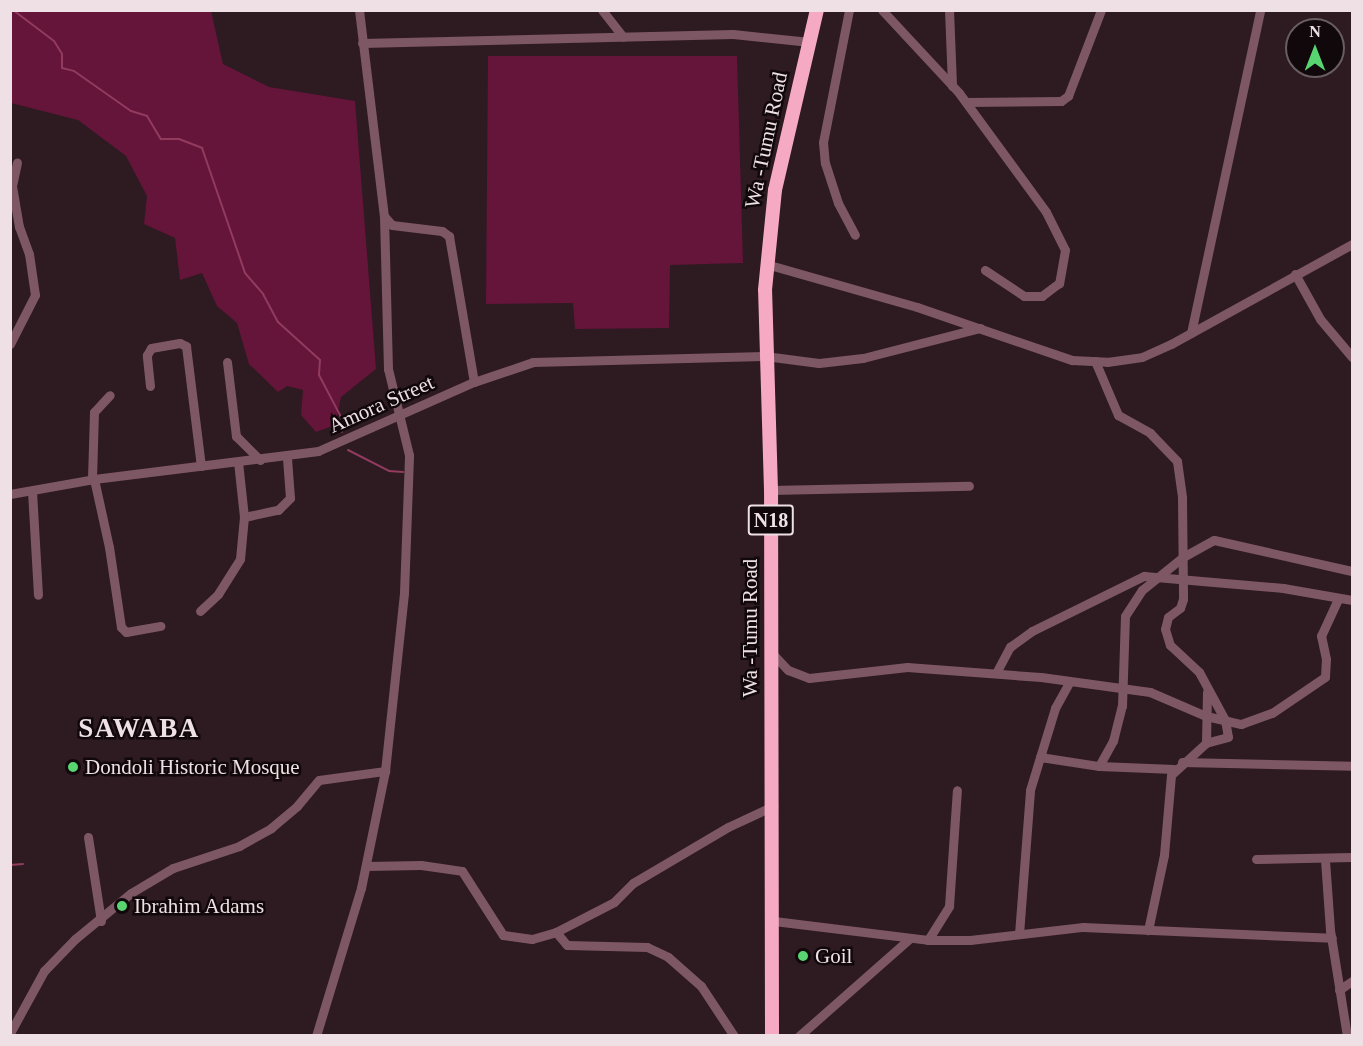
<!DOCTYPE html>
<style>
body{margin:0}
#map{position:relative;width:1363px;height:1046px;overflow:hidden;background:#2e1a21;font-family:Georgia,serif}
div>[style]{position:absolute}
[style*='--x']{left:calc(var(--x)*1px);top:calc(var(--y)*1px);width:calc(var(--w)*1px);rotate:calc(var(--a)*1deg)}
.green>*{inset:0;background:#65143a}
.stream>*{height:2px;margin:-1px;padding:0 1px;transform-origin:1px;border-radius:1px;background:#913c5e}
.minor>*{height:9px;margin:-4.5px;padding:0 4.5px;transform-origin:4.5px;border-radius:4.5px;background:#7e5764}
.highway>*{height:14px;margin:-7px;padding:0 7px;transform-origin:7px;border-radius:7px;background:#f6a9c3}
.dots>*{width:16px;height:16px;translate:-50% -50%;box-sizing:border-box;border:3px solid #10080a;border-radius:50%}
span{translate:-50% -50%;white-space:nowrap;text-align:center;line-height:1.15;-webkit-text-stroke:5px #10080a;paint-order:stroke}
.shield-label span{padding:2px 4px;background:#10080a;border:2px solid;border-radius:4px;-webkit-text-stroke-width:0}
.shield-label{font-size:20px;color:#eee0e4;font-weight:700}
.street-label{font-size:21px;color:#eee0e4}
.poi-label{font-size:21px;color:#eee0e4}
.left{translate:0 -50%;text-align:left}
.district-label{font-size:27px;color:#eee0e4;font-weight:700;letter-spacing:1.5px}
.frame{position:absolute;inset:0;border:12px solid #eee0e4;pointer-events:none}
.north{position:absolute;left:1285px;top:18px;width:60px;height:60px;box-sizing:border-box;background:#10080a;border:2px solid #695e61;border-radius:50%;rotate:0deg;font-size:16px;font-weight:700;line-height:24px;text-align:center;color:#eee0e4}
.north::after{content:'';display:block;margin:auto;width:21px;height:27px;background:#58d570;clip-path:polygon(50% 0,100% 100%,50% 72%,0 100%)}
</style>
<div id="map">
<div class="green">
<div style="clip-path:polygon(11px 10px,211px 11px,223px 64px,269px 87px,355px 101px,376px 369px,341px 397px,335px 425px,316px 432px,301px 415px,303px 390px,287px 386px,278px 392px,249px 364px,237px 323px,217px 306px,202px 273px,180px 280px,175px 238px,144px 224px,147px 196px,126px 156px,78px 120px,11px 103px)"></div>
<div style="clip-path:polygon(488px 56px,737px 56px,743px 263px,670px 265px,669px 328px,575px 329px,573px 303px,486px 304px)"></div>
</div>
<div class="stream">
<div style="--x:13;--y:10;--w:51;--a:37.1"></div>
<div style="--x:54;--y:41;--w:15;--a:58"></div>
<div style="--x:62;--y:54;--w:14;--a:90"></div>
<div style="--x:62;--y:68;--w:12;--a:14"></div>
<div style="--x:74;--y:71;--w:70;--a:35.1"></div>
<div style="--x:131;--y:111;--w:17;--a:17"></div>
<div style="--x:147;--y:116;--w:27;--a:59"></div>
<div style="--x:161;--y:139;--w:18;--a:0"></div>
<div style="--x:179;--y:139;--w:25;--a:21"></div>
<div style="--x:202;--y:148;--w:132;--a:71"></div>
<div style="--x:245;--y:273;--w:28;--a:49"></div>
<div style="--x:263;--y:294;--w:32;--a:62"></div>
<div style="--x:278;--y:322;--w:57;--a:42.1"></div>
<div style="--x:320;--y:360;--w:15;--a:94"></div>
<div style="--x:319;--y:375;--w:45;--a:62.3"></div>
<div style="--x:340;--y:415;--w:17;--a:83"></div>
<div style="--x:348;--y:450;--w:46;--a:27.1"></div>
<div style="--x:389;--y:471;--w:14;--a:4"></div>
<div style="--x:10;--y:865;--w:13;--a:-4"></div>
</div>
<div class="minor">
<div style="--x:359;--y:10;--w:208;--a:83.1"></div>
<div style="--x:384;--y:216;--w:12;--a:48"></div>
<div style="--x:392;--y:225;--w:50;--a:6.8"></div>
<div style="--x:442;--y:231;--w:9;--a:36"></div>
<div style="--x:449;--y:236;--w:148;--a:80.3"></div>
<div style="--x:602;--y:10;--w:34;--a:52"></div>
<div style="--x:849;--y:10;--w:135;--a:101.1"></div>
<div style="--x:823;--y:142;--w:21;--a:85"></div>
<div style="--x:825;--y:163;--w:42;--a:72"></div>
<div style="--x:838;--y:203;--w:36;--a:62"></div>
<div style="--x:882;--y:10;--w:113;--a:47.1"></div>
<div style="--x:959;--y:93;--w:147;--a:53.8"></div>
<div style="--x:1046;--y:212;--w:42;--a:63.4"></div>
<div style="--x:1065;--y:250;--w:34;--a:100"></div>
<div style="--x:1059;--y:283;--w:21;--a:143"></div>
<div style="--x:1042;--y:296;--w:18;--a:180"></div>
<div style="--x:1024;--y:296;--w:47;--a:-146.3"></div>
<div style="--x:949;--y:10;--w:76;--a:87.7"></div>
<div style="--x:362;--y:43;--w:371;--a:-1.4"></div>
<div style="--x:733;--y:34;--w:77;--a:5.9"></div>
<div style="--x:966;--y:102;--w:95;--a:-0.6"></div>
<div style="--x:1061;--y:101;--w:9;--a:-36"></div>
<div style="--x:1068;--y:96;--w:92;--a:-69"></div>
<div style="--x:766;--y:264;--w:157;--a:15.9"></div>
<div style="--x:917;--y:307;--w:164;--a:18.9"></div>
<div style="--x:1072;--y:360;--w:35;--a:3"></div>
<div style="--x:1107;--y:362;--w:35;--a:-8"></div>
<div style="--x:1142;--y:357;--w:32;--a:-24"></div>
<div style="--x:1171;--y:344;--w:207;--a:-28.9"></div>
<div style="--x:1295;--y:274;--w:51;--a:60.9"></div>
<div style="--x:1320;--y:319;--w:50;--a:49.9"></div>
<div style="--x:1191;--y:333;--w:330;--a:-77.9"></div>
<div style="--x:10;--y:344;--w:55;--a:-63"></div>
<div style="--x:35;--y:295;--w:41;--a:-98.3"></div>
<div style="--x:29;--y:254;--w:29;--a:-110"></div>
<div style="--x:19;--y:227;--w:42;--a:-99.7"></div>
<div style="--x:12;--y:186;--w:24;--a:-78"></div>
<div style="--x:1095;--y:361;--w:59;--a:66.9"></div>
<div style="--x:1118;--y:415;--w:37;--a:29"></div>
<div style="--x:1150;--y:433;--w:39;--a:46"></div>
<div style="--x:1177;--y:461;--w:37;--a:82"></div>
<div style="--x:1182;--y:498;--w:101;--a:89.4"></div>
<div style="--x:1183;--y:599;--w:9;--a:108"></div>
<div style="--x:1180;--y:608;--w:15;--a:143"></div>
<div style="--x:1168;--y:617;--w:12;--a:104"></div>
<div style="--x:1165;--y:629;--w:17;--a:73"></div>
<div style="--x:1170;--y:645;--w:40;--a:43"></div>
<div style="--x:1199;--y:672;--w:55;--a:61.6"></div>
<div style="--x:1225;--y:720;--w:17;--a:80"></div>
<div style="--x:1228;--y:737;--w:23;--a:165"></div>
<div style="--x:1206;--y:743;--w:47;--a:137.6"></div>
<div style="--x:1171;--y:775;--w:80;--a:95"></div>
<div style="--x:1164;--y:855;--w:77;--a:102"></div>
<div style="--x:227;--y:362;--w:75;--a:83.1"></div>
<div style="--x:236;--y:436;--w:34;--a:45"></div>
<div style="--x:150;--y:386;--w:31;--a:-96"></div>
<div style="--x:147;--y:355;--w:8;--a:-60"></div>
<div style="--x:151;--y:348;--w:29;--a:-10"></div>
<div style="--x:180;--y:343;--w:7;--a:27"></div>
<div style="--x:186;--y:346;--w:121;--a:82.9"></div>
<div style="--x:92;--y:479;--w:67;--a:-88.3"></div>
<div style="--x:94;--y:412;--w:23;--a:-47"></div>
<div style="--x:94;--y:479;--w:70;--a:77.6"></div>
<div style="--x:109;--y:547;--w:81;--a:81.5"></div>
<div style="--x:121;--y:627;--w:7;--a:45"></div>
<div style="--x:126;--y:632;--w:35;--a:-10"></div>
<div style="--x:771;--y:490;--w:198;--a:-1.2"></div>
<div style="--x:32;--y:491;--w:104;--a:86.7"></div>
<div style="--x:10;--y:494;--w:85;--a:-10.1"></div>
<div style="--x:94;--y:479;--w:226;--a:-7.1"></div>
<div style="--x:318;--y:451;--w:171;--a:-23.9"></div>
<div style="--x:474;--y:382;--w:62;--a:-18.7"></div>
<div style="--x:533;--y:362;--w:232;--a:-1.5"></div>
<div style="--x:765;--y:356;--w:54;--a:7.4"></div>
<div style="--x:819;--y:363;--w:44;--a:-6.5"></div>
<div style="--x:863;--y:358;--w:121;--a:-14.4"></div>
<div style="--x:244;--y:517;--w:35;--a:-12"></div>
<div style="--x:278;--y:510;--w:17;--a:-45"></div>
<div style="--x:290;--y:498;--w:40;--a:-94.3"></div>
<div style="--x:200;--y:611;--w:25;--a:-43"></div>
<div style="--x:218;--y:594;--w:41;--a:-57.8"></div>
<div style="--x:240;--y:559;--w:42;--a:-84.6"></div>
<div style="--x:244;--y:517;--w:55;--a:-96.2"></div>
<div style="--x:771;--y:652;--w:25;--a:47"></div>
<div style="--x:788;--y:670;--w:22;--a:21"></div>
<div style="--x:809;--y:678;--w:99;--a:-6.4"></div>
<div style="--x:907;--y:667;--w:134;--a:4.3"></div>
<div style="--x:1041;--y:677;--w:110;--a:7.8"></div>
<div style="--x:1150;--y:692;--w:61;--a:23.2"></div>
<div style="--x:1206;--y:716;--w:36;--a:13"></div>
<div style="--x:1241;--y:724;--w:33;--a:-20"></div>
<div style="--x:1272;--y:713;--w:64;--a:-34.2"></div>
<div style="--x:1325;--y:677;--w:18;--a:-87"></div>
<div style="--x:1326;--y:659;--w:24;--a:-102"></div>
<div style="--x:1321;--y:636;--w:41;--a:-65.3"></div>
<div style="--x:996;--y:673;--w:30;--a:-62"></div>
<div style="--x:1010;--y:647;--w:27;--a:-36"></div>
<div style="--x:1032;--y:631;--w:125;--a:-26.2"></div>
<div style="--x:1144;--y:576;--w:140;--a:4.9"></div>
<div style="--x:1283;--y:588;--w:70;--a:9.9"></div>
<div style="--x:1206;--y:743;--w:51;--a:-88.9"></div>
<div style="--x:1040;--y:757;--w:60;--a:8.7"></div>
<div style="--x:1099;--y:766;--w:75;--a:2.3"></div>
<div style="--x:1182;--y:762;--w:170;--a:1.3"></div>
<div style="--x:1099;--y:766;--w:29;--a:-61"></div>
<div style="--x:1113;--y:741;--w:36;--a:-76"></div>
<div style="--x:1122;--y:706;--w:90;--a:-88.1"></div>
<div style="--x:1125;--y:616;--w:31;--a:-57"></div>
<div style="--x:1142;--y:590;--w:53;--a:-38.8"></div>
<div style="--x:1183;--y:557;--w:35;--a:-29"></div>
<div style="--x:1214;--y:540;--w:141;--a:12.7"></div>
<div style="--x:88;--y:837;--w:85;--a:81.2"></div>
<div style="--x:1256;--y:859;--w:96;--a:-1.2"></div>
<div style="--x:1325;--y:860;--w:70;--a:85.9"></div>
<div style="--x:1330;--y:930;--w:107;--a:80.9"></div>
<div style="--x:366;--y:866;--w:55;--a:-1"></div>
<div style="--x:421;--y:865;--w:41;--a:8.3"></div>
<div style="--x:462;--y:871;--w:76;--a:57.4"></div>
<div style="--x:503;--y:935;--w:29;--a:8"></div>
<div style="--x:532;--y:939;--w:25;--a:-16"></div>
<div style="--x:556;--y:932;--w:65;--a:-27.3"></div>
<div style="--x:614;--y:902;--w:27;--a:-45"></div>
<div style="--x:633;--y:883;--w:110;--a:-30.5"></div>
<div style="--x:728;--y:827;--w:50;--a:-25"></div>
<div style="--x:774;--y:921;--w:155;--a:7"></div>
<div style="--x:928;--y:940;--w:42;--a:0"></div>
<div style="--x:970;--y:940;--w:114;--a:-6.6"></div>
<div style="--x:1083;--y:927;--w:249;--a:2.5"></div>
<div style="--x:556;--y:932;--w:17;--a:50"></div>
<div style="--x:567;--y:945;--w:80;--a:1.4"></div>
<div style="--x:647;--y:947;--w:23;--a:25"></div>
<div style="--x:668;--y:957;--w:44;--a:41.3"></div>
<div style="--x:701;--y:986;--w:60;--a:56.6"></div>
<div style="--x:1019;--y:934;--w:144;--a:-85.6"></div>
<div style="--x:1030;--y:790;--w:86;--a:-73"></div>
<div style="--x:1055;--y:708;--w:29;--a:-61"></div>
<div style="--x:928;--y:940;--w:40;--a:-58"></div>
<div style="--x:949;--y:906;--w:116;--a:-86.1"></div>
<div style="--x:1339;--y:990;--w:16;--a:-35"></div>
<div style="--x:10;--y:1033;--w:71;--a:-61.3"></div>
<div style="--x:44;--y:971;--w:45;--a:-45.9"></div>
<div style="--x:75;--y:939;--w:72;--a:-39.4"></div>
<div style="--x:131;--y:893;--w:49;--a:-30.8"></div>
<div style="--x:173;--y:868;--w:70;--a:-18.4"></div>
<div style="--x:239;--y:846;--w:37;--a:-29"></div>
<div style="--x:271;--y:828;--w:34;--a:-40"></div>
<div style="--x:297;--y:806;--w:34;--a:-50"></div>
<div style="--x:319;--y:780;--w:67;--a:-7.8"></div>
<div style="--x:316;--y:1036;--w:155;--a:-73.1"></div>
<div style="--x:361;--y:888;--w:119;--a:-78.4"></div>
<div style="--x:385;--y:771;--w:179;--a:-83.9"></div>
<div style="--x:404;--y:593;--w:138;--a:-87.9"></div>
<div style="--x:409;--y:455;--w:89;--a:-103.7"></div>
<div style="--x:388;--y:369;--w:153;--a:-91.5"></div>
<div style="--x:799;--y:1036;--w:148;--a:-41.4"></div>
</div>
<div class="highway">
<div style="--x:772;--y:1036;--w:546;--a:-90.1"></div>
<div style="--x:771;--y:490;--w:200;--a:-91.7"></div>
<div style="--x:765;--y:290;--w:100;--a:-84.3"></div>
<div style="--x:775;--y:190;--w:185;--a:-76.9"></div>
</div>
<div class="dots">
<div style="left:73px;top:767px;background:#58d570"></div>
<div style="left:122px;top:906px;background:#58d570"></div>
<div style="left:803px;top:956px;background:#58d570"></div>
</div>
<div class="shield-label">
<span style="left:771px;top:520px">N18</span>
</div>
<div class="street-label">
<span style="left:766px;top:140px;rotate:-78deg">Wa -Tumu Road</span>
<span style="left:381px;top:404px;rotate:-24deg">Amora Street</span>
<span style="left:750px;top:628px;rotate:-90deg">Wa -Tumu Road</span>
</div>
<div class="poi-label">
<span class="left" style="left:85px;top:767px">Dondoli Historic Mosque</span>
<span class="left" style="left:134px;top:906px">Ibrahim Adams</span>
<span class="left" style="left:815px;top:956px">Goil</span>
</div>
<div class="district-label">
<span style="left:139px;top:729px">SAWABA</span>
</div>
<div class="frame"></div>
<div class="north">N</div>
</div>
